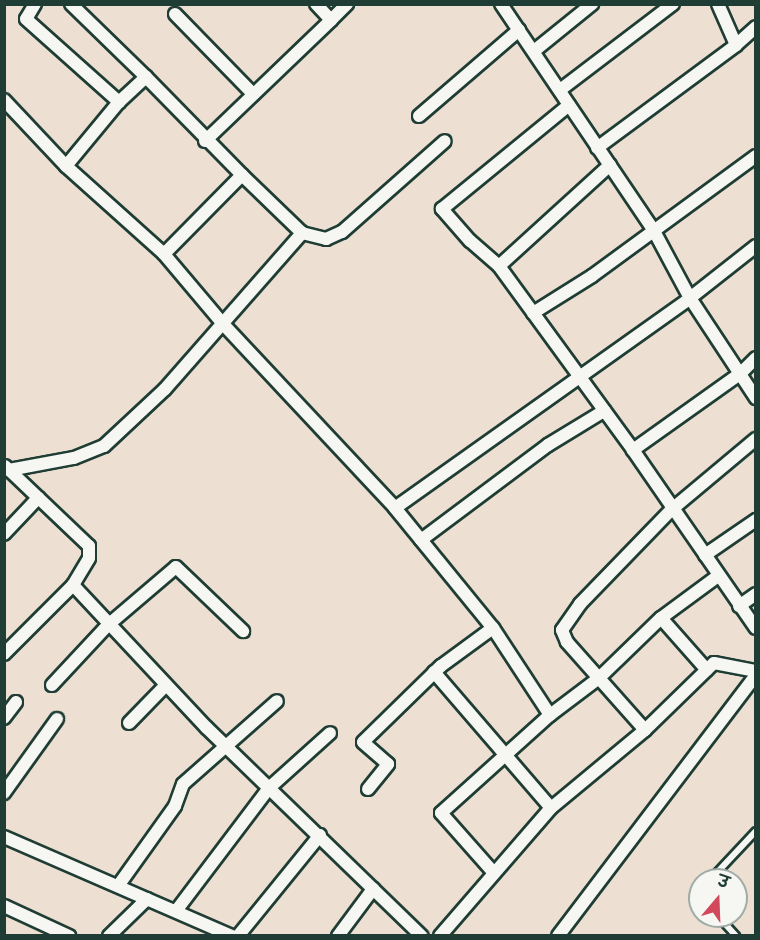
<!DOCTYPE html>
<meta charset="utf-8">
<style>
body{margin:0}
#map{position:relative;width:760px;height:940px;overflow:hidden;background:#ede0d3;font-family:"Balsamiq Sans","Playpen Sans Deva",sans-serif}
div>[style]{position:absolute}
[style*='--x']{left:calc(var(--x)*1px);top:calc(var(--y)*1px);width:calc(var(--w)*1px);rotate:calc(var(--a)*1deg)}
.roads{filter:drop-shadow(2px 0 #1f3d34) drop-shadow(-2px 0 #1f3d34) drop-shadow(0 2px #1f3d34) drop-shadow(0 -2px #1f3d34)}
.lane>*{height:6px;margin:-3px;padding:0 3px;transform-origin:3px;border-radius:3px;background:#f6f6f2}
.street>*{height:12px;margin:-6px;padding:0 6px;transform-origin:6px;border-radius:6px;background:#f6f6f2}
span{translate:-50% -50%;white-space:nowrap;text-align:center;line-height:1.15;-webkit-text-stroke:6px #f6f6f2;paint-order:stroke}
.frame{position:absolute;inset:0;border:6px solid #1f3d34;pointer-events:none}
.north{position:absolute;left:688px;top:868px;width:60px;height:60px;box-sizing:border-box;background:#f6f6f2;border:2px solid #a0aca6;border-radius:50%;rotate:19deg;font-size:16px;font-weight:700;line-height:24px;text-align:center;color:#1f3d34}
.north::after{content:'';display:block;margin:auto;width:21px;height:27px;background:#d1495b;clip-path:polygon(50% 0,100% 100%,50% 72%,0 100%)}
</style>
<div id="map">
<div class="roads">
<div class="lane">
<div style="--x:710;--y:880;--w:67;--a:-46.8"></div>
<div style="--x:718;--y:916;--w:27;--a:48"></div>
</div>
<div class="street">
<div style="--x:35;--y:4;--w:17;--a:121"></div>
<div style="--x:26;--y:19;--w:125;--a:41.7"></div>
<div style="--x:119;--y:102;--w:37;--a:-43"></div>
<div style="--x:146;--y:77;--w:137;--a:45.6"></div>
<div style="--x:71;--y:4;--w:105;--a:44.2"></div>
<div style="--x:501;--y:4;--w:274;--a:56"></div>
<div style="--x:654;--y:231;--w:76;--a:61.8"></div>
<div style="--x:690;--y:298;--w:120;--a:56.6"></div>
<div style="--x:718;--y:4;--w:45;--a:66.3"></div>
<div style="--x:736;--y:45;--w:27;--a:-42"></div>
<div style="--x:175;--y:14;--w:112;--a:45.7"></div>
<div style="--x:331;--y:20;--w:23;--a:-45"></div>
<div style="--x:534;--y:51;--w:75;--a:-39"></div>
<div style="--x:560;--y:90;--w:142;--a:-37.3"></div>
<div style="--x:4;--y:100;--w:91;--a:46.8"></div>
<div style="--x:66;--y:166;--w:132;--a:41.9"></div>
<div style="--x:164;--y:254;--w:93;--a:49.8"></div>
<div style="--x:224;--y:325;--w:250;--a:46.9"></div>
<div style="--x:395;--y:508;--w:155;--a:50.8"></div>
<div style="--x:493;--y:628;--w:104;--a:56.8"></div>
<div style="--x:419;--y:116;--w:132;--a:-40.7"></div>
<div style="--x:205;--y:141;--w:175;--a:-43.8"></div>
<div style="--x:331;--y:20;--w:22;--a:-133"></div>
<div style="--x:597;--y:148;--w:173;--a:-36.5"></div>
<div style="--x:610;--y:165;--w:150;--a:137.7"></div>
<div style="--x:499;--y:266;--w:228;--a:53.9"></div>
<div style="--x:66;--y:166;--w:83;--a:-50.4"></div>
<div style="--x:164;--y:254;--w:111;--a:-45.4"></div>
<div style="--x:242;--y:175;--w:83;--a:44"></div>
<div style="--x:302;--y:233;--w:25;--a:14"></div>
<div style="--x:326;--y:239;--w:17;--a:-24"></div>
<div style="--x:342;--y:232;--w:137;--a:-41.5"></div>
<div style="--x:499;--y:266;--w:38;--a:-139"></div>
<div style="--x:470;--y:241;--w:43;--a:-131.2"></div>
<div style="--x:442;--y:209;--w:164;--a:-39.3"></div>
<div style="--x:533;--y:313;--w:70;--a:-32.1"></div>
<div style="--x:592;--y:276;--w:203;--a:-36.2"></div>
<div style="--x:756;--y:358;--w:21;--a:135"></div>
<div style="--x:741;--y:373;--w:133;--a:144.5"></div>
<div style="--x:633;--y:450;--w:216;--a:55.4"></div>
<div style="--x:9;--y:470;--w:66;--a:-10.5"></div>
<div style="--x:74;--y:458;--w:32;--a:-22"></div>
<div style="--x:104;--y:446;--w:83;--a:-43.1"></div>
<div style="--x:165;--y:389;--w:208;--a:-48.7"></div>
<div style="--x:395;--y:508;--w:362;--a:-35.4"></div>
<div style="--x:690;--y:298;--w:84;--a:-38.2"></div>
<div style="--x:4;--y:534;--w:50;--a:-46.6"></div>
<div style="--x:421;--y:540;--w:159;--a:-36.8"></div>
<div style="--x:548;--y:445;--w:66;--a:-31.3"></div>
<div style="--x:705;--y:555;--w:62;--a:-34.5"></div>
<div style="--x:73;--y:585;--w:196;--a:46.9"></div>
<div style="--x:207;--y:728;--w:299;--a:44.1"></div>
<div style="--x:739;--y:606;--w:21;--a:-35"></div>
<div style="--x:661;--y:618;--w:69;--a:48.5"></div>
<div style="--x:4;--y:654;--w:98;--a:-45"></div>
<div style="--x:73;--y:585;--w:31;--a:-59"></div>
<div style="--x:89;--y:558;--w:12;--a:-90"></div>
<div style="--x:89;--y:546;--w:116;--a:-136.4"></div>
<div style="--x:434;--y:672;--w:179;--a:49.3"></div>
<div style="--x:52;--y:685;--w:82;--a:-47"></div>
<div style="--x:108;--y:625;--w:89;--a:-40.5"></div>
<div style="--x:176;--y:567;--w:93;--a:43.7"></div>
<div style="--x:4;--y:718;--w:20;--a:-53"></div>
<div style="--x:129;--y:723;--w:53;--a:-45.8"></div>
<div style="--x:645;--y:730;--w:118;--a:-131.6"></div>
<div style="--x:567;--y:642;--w:13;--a:-113"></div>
<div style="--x:562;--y:630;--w:32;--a:-55"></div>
<div style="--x:580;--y:604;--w:131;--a:-45.9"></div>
<div style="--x:671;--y:510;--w:111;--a:-39.9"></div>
<div style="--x:368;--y:789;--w:32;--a:-51"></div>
<div style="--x:388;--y:764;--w:33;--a:-139"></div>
<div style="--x:363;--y:742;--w:109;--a:-44.3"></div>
<div style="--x:441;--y:666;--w:64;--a:-36.2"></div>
<div style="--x:4;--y:793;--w:91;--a:-54.4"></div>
<div style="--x:4;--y:837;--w:249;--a:23.5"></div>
<div style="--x:494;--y:873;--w:80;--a:-131.5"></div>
<div style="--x:441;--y:813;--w:147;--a:-42"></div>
<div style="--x:550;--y:715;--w:61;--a:-37.1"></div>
<div style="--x:599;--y:678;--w:86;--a:-44.1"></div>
<div style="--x:661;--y:618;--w:71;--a:-36.4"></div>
<div style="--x:118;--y:886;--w:98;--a:-54.5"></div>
<div style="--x:175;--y:806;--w:23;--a:-70"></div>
<div style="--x:183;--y:784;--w:125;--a:-41.4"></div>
<div style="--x:4;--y:906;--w:72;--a:24.8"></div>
<div style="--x:176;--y:911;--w:154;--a:-52.9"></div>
<div style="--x:269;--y:788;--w:82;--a:-42"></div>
<div style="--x:109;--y:936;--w:53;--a:-44.2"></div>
<div style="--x:238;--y:936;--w:130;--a:-50.9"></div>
<div style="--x:338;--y:936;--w:59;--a:-53.3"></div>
<div style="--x:440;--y:936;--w:169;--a:-49.1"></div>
<div style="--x:551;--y:808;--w:122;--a:-39.7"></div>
<div style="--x:645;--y:730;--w:96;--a:-44.2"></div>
<div style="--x:714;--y:663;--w:43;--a:10.8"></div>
<div style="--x:558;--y:936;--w:328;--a:-52.8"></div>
</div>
</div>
<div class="frame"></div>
<div class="north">उ</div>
</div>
